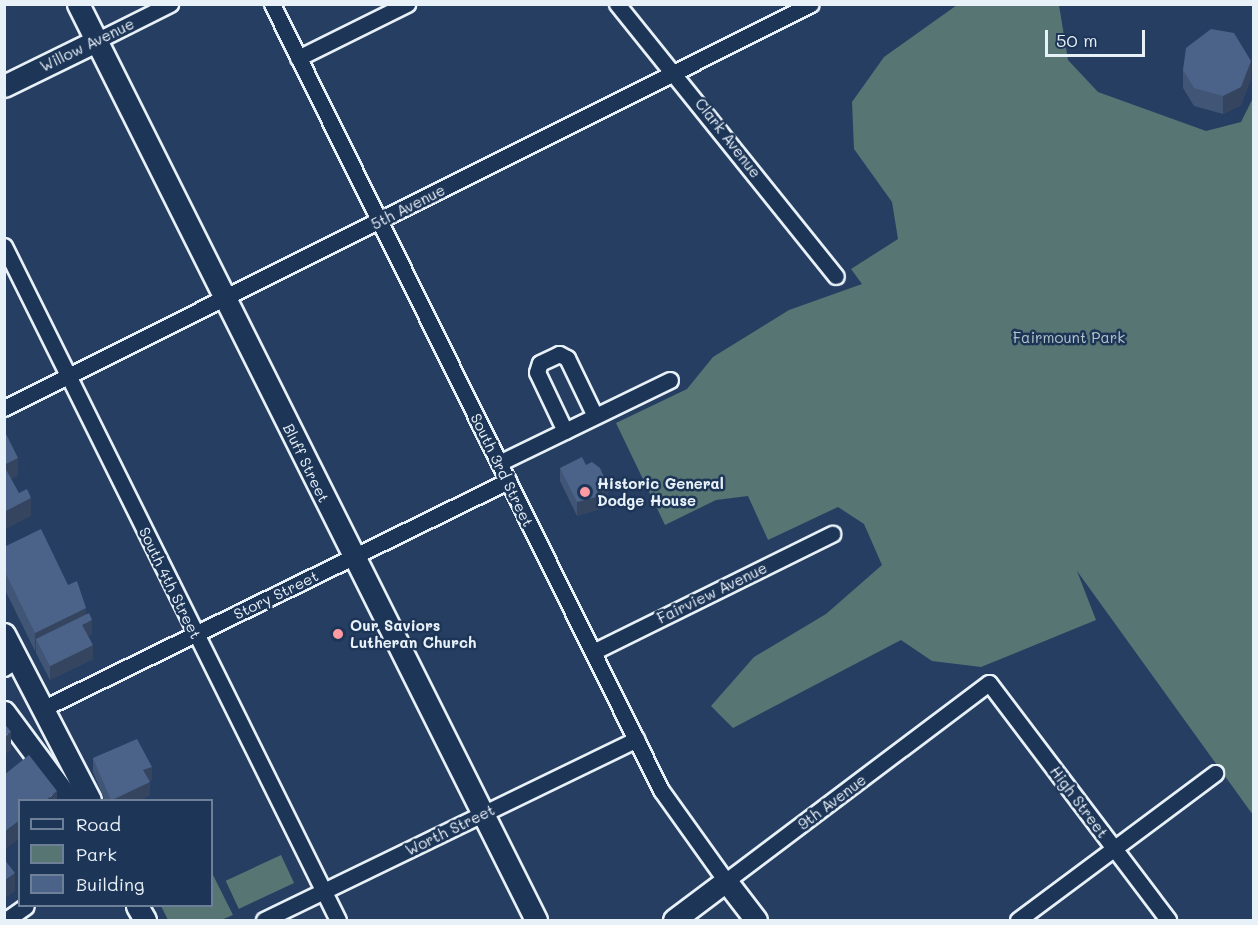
<!DOCTYPE html>
<style>
body{margin:0}
#map{position:relative;width:1258px;height:925px;overflow:hidden;background:#263e61;font-family:Mali,sans-serif}
div>[style]{position:absolute}
[style*='--x']{left:calc(var(--x)*1px);top:calc(var(--y)*1px);width:calc(var(--w)*1px);rotate:calc(var(--a)*1deg)}
.green>*{inset:0;background:#567573;transform-origin:0 0}
.roads{filter:drop-shadow(2px 0 #e8f1f8) drop-shadow(-2px 0 #e8f1f8) drop-shadow(0 2px #e8f1f8) drop-shadow(0 -2px #e8f1f8)}
.street>*{height:15px;margin:-7.5px;padding:0 7.5px;transform-origin:7.5px;border-radius:7.5px;background:#1d3557}
.secondary>*{height:21px;margin:-10.5px;padding:0 10.5px;transform-origin:10.5px;border-radius:10.5px;background:#1d3557}
.wall>*{inset:0;background:#415576}
.shaded-wall>*{inset:0;background:#354560}
.building>*{inset:0;background:#4c6389}
.dots>*{width:16px;height:16px;translate:-50% -50%;box-sizing:border-box;border:3px solid #1d3557;border-radius:50%}
span{translate:-50% -50%;white-space:nowrap;text-align:center;line-height:1.15;-webkit-text-stroke:5px #1d3557;paint-order:stroke}
.street-label{font-size:15px;color:#e8f1f8}
.park-label{font-size:15px;color:#b5c6c9}
.poi-label{font-size:15px;color:#e8f1f8;font-weight:700}
.left{translate:0 -50%;text-align:left}
.frame{position:absolute;inset:0;border:6px solid #e8f1f8;pointer-events:none}
.legend{position:absolute;left:18px;top:799px;width:195px;height:108px;box-sizing:border-box;background:#1d3557;border:2px solid #6e8097;margin:0;padding:8px 10px;list-style:none;font-size:18px;color:#e8f1f8}
.legend li{display:flex;align-items:center;gap:12px;height:30px}
.legend b{width:30px;border:2px solid #6e8097}
.scale{position:absolute;left:1045px;top:30px;width:100px;height:27px;box-sizing:border-box;border:3px solid #e8f1f8;border-top:0;padding-left:8px;font-size:18px;line-height:21px;white-space:nowrap;color:#e8f1f8;-webkit-text-stroke:4px #1d3557;paint-order:stroke}
</style>
<div id="map">
<div class="green">
<div style="clip-path:polygon(957px 5px,1059px 5px,1068px 60px,1098px 92px,1206px 131px,1241px 122px,1253px 98px,1253px 815px,1077px 571px,1096px 620px,981px 667px,932px 661px,901px 640px,733px 728px,711px 706px,754px 657px,826px 614px,882px 565px,864px 524px,838px 507px,768px 540px,748px 496px,716px 500px,665px 525px,616px 423px,687px 389px,713px 357px,789px 310px,862px 284px,851px 269px,898px 239px,892px 202px,854px 149px,852px 102px,884px 57px)"></div>
<div style="left:281px;top:855px;width:31px;height:61px;rotate:65deg"></div>
<div style="clip-path:polygon(212px 873px,233px 915px,221px 920px,168px 920px,161px 906px,212px 906px)"></div>
</div>
<div class="roads">
<div class="street">
<div style="--x:272;--y:4;--w:877;--a:63.67"></div>
<div style="--x:661;--y:790;--w:112;--a:54.5"></div>
<div style="--x:726;--y:881;--w:329;--a:-37"></div>
<div style="--x:989;--y:683;--w:297;--a:52.9"></div>
<div style="--x:617;--y:4;--w:349;--a:51.2"></div>
<div style="--x:96;--y:41;--w:83;--a:-26.6"></div>
<div style="--x:298;--y:58;--w:122;--a:-26.4"></div>
<div style="--x:4;--y:246;--w:752;--a:63.64"></div>
<div style="--x:4;--y:408;--w:902;--a:-26.59"></div>
<div style="--x:565;--y:431;--w:65;--a:-115.4"></div>
<div style="--x:537;--y:372;--w:9;--a:-72"></div>
<div style="--x:540;--y:363;--w:21;--a:-25"></div>
<div style="--x:559;--y:354;--w:9;--a:27"></div>
<div style="--x:567;--y:358;--w:64;--a:64.2"></div>
<div style="--x:499;--y:463;--w:190;--a:-25.9"></div>
<div style="--x:593;--y:652;--w:267;--a:-26.3"></div>
<div style="--x:4;--y:668;--w:17;--a:-33"></div>
<div style="--x:44;--y:708;--w:517;--a:-26.07"></div>
<div style="--x:6;--y:920;--w:24;--a:-35"></div>
<div style="--x:264;--y:920;--w:414;--a:-25.9"></div>
<div style="--x:1018;--y:920;--w:246;--a:-36.7"></div>
</div>
<div class="secondary">
<div style="--x:78;--y:4;--w:1024;--a:63.43"></div>
<div style="--x:4;--y:86;--w:102;--a:-26.1"></div>
<div style="--x:4;--y:634;--w:187;--a:62.6"></div>
<div style="--x:4;--y:712;--w:109;--a:53.5"></div>
<div style="--x:137;--y:906;--w:16;--a:60"></div>
<div style="--x:674;--y:920;--w:65;--a:-36.9"></div>
<div style="--x:726;--y:881;--w:49;--a:52.4"></div>
</div>
</div>
<div class="wall">
<div style="clip-path:polygon(1183px 70px,1251px 79px,1241px 105px,1223px 114px,1194px 106px,1183px 88px)"></div>
<div style="clip-path:polygon(586px 465px,608px 500px,600px 504px,600px 509px,577px 516px,560px 481px,560px 468px)"></div>
<div style="clip-path:polygon(4px 547px,68px 585px,86px 615px,92px 634px,88px 636px,93px 659px,50px 680px,36px 653px,36px 651px,35px 651px,4px 588px)"></div>
<div style="clip-path:polygon(93px 758px,152px 780px,149px 781px,150px 795px,139px 801px,105px 801px,93px 772px)"></div>
</div>
<div class="shaded-wall">
<div style="clip-path:polygon(1251px 61px,1251px 79px,1241px 105px,1223px 114px,1223px 96px)"></div>
<div style="clip-path:polygon(18px 458px,18px 476px,4px 483px,4px 465px)"></div>
<div style="clip-path:polygon(608px 486px,608px 500px,600px 504px,600px 509px,577px 516px,577px 502px)"></div>
<div style="clip-path:polygon(31px 498px,31px 516px,4px 530px,4px 512px)"></div>
<div style="clip-path:polygon(86px 608px,86px 623px,92px 620px,92px 634px,82px 639px,36px 639px,36px 651px,35px 651px,35px 633px)"></div>
<div style="clip-path:polygon(93px 645px,93px 659px,50px 680px,50px 666px)"></div>
<div style="clip-path:polygon(11px 732px,11px 750px,4px 755px,4px 737px)"></div>
<div style="clip-path:polygon(152px 767px,152px 780px,143px 783px,143px 770px)"></div>
<div style="clip-path:polygon(150px 782px,150px 795px,139px 801px,111px 801px)"></div>
<div style="clip-path:polygon(57px 791px,57px 801px,45px 801px)"></div>
<div style="clip-path:polygon(20px 820px,20px 838px,4px 850px,4px 832px)"></div>
<div style="clip-path:polygon(15px 873px,15px 891px,4px 899px,4px 881px)"></div>
</div>
<div class="building">
<div style="clip-path:polygon(1211px 29px,1234px 33px,1251px 61px,1241px 87px,1223px 96px,1194px 88px,1183px 70px,1186px 48px)"></div>
<div style="clip-path:polygon(4px 430px,18px 458px,4px 465px)"></div>
<div style="clip-path:polygon(582px 457px,586px 465px,592px 462px,600px 468px,608px 486px,597px 491px,600px 496px,577px 502px,560px 468px)"></div>
<div style="clip-path:polygon(4px 466px,19px 493px,27px 489px,31px 498px,4px 512px)"></div>
<div style="clip-path:polygon(41px 529px,68px 585px,77px 581px,86px 608px,35px 633px,4px 570px,4px 547px)"></div>
<div style="clip-path:polygon(89px 613px,92px 620px,82px 625px,93px 645px,50px 666px,36px 639px)"></div>
<div style="clip-path:polygon(4px 723px,11px 732px,4px 737px)"></div>
<div style="clip-path:polygon(137px 739px,152px 767px,143px 770px,150px 782px,111px 800px,93px 758px)"></div>
<div style="clip-path:polygon(29px 755px,57px 791px,45px 801px,20px 801px,20px 820px,4px 832px,4px 775px)"></div>
<div style="clip-path:polygon(4px 859px,15px 873px,4px 881px)"></div>
</div>
<div class="dots">
<div style="left:585px;top:492px;background:#ff9aa2"></div>
<div style="left:338px;top:634px;background:#ff9aa2"></div>
</div>
<div class="street-label">
<span style="left:87px;top:45px;rotate:-26deg">Willow Avenue</span>
<span style="left:728px;top:138px;rotate:52deg">Clark Avenue</span>
<span style="left:408px;top:207px;rotate:-27deg">5th Avenue</span>
<span style="left:306px;top:463px;rotate:64deg">Bluff Street</span>
<span style="left:502px;top:470px;rotate:64deg">South 3rd Street</span>
<span style="left:170px;top:583px;rotate:64deg">South 4th Street</span>
<span style="left:712px;top:593px;rotate:-26deg">Fairview Avenue</span>
<span style="left:276px;top:595px;rotate:-26deg">Story Street</span>
<span style="left:832px;top:802px;rotate:-37deg">9th Avenue</span>
<span style="left:1079px;top:802px;rotate:53deg">High Street</span>
<span style="left:450px;top:830px;rotate:-26deg">Worth Street</span>
</div>
<div class="park-label">
<span style="left:1069px;top:338px">Fairmount Park</span>
</div>
<div class="poi-label">
<span class="left" style="left:597px;top:492px">Historic General<br>Dodge House</span>
<span class="left" style="left:350px;top:634px">Our Saviors<br>Lutheran Church</span>
</div>
<div class="frame"></div>
<ul class="legend">
<li><b style="height:8px;background:#1d3557"></b>Road</li>
<li><b style="height:16px;background:#567573"></b>Park</li>
<li><b style="height:16px;background:#4c6389"></b>Building</li>
</ul>
<div class="scale">50 m</div>
</div>
